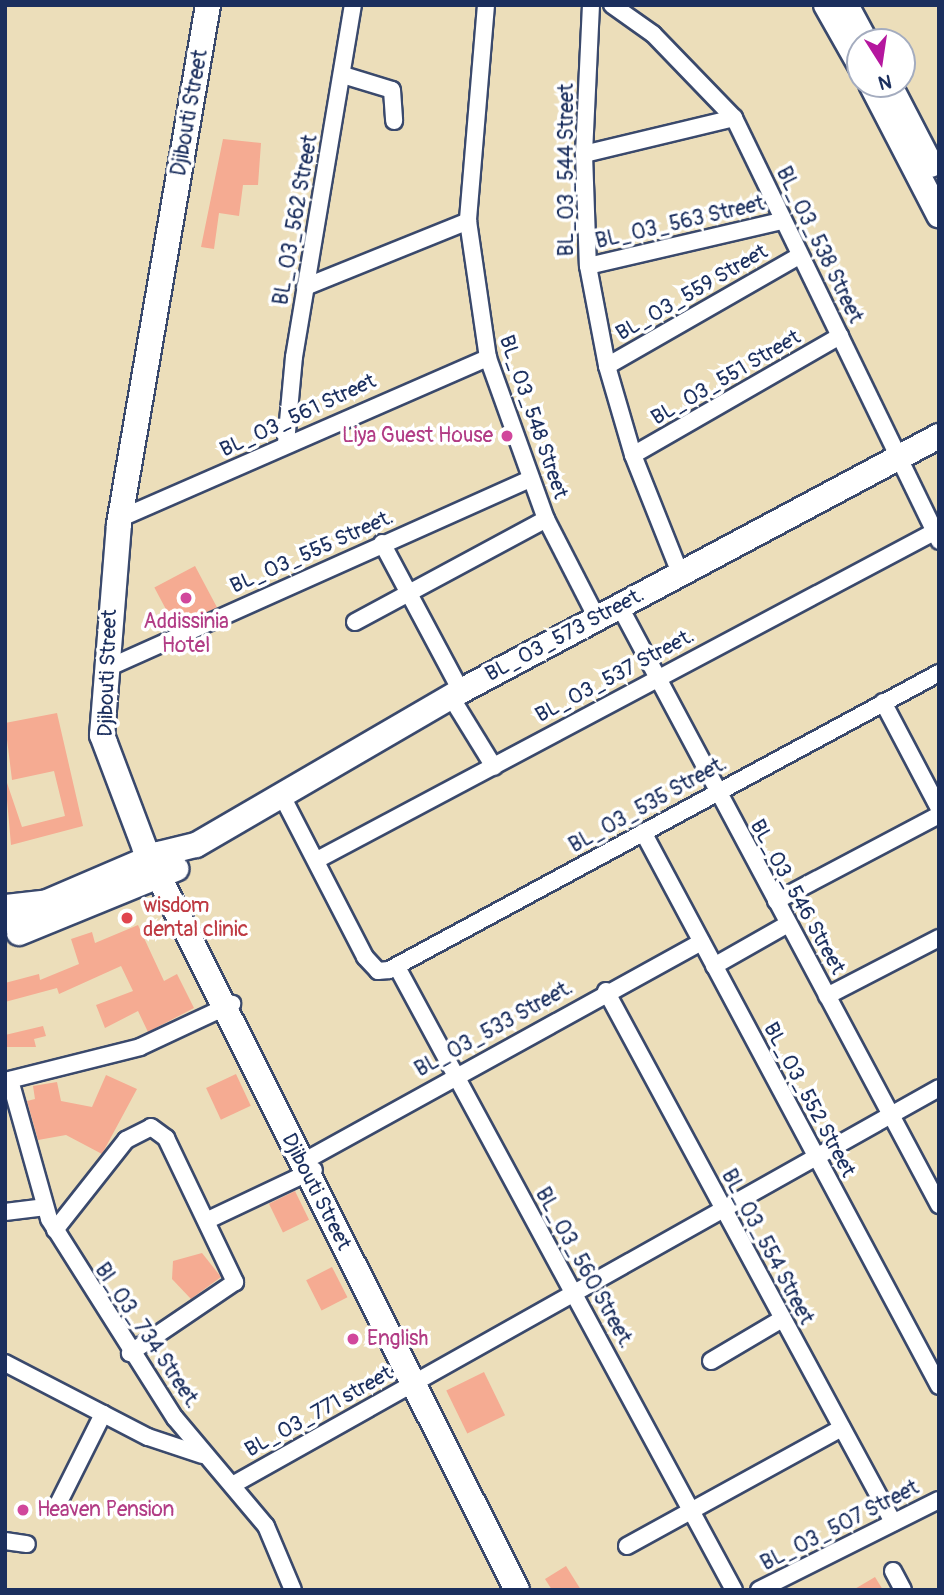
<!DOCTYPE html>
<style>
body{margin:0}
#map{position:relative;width:944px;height:1595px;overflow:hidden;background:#ecdeba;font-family:Pangolin,sans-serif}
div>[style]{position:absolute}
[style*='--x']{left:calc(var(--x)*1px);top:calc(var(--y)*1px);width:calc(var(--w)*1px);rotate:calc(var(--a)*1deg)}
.building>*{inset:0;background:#f5ab92;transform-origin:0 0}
.roads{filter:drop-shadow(2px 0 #3a496c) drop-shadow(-2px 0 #3a496c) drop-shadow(0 2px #3a496c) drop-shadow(0 -2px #3a496c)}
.street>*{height:16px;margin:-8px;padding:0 8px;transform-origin:8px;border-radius:8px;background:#fff}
.primary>*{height:24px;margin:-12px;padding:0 12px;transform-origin:12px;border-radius:12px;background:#fff}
.dots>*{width:19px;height:19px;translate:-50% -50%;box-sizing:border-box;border:4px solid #fff;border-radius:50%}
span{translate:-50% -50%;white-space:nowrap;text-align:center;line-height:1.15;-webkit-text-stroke:7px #fff;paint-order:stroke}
.street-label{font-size:21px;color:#1b2f5e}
.hotel-label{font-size:21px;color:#b23c85}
.right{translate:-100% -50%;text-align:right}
.left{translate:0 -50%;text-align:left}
.health-label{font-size:21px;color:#be3a42}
.frame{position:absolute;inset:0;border:7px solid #1b2f5e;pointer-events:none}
.north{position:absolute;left:846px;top:28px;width:70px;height:70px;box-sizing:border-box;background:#fff;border:2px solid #a4acbf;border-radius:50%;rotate:168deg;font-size:19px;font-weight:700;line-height:28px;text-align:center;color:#1b2f5e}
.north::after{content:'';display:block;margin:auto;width:24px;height:32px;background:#b5179e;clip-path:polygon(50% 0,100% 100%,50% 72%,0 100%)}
</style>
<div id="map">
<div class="building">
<div style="clip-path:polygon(223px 139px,261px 143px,258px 185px,243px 185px,239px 216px,219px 213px,214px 249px,201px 247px)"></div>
<div style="left:195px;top:566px;width:47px;height:46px;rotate:62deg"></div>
<div style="clip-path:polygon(57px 713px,83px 826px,11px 845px,5px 777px,22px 827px,65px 816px,54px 771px,12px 780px,5px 723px)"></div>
<div style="clip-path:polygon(138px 925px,164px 981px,177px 974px,194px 1008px,148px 1032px,138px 1011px,105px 1028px,96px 1005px,133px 991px,121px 966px,59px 994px,57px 988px,5px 1002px,5px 983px,39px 974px,40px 980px,79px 964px,71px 939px,92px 932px,95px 943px)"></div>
<div style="clip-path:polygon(43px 1026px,46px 1036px,34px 1039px,36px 1047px,5px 1047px,5px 1035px)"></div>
<div style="left:236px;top:1074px;width:35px;height:33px;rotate:65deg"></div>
<div style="clip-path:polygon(106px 1075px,137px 1089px,102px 1154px,66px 1135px,38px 1140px,27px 1101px,35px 1099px,33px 1086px,57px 1082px,61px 1101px,92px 1107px)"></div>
<div style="left:295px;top:1191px;width:32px;height:29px;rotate:64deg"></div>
<div style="clip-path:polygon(202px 1253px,221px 1277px,191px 1299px,172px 1279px,173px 1261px)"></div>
<div style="left:332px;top:1267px;width:34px;height:29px;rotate:63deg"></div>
<div style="left:484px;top:1372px;width:48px;height:42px;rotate:64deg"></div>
<div style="clip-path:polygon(566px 1566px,581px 1590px,552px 1590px,545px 1579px)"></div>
<div style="clip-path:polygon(875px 1577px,883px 1590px,853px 1590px)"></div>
</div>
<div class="roads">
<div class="street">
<div style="--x:486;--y:5;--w:217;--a:94.8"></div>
<div style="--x:468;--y:221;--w:138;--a:81.7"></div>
<div style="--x:488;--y:358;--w:171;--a:70.2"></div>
<div style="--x:546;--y:519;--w:114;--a:62.8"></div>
<div style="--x:591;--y:5;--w:149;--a:92.7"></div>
<div style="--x:584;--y:154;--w:112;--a:88"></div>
<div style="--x:588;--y:266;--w:102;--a:79.2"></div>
<div style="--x:607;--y:366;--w:93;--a:73.7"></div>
<div style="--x:633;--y:455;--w:127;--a:68.3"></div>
<div style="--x:612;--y:5;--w:50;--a:35.3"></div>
<div style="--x:653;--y:34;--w:117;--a:46"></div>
<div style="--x:734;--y:118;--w:470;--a:64.1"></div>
<div style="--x:343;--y:75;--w:51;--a:17"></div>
<div style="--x:392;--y:90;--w:31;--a:86"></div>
<div style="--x:584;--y:154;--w:154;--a:-13.5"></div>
<div style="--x:588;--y:266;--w:199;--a:-13.1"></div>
<div style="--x:305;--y:287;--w:176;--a:-22"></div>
<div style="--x:607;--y:366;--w:221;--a:-29.8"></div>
<div style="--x:286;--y:443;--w:86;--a:-84.7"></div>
<div style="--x:294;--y:357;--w:357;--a:-80.5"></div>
<div style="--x:633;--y:455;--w:239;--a:-29.9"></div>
<div style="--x:128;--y:515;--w:393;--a:-23.6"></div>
<div style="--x:382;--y:543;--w:168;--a:61.9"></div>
<div style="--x:620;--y:607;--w:678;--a:61.92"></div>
<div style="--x:355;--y:622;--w:217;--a:-28.3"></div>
<div style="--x:112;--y:666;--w:458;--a:-24.1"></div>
<div style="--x:451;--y:697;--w:82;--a:58.4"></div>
<div style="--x:883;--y:702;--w:120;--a:62.2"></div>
<div style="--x:282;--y:796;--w:181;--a:62.7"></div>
<div style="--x:365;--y:957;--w:19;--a:47"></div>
<div style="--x:378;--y:971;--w:11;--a:-5"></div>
<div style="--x:389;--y:970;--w:625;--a:-28.37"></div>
<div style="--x:643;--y:832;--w:628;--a:61.88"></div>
<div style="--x:317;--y:860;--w:699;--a:-28"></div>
<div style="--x:776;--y:901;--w:184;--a:-27.8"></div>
<div style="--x:5;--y:903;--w:44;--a:-6.5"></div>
<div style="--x:714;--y:966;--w:85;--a:-29.6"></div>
<div style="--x:397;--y:967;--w:708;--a:61.59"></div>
<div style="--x:606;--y:991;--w:604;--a:61.61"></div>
<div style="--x:827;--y:996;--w:126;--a:-27.4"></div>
<div style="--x:10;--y:1080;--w:144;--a:74.3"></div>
<div style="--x:49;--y:1219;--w:236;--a:57.7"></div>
<div style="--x:175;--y:1418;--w:141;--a:49.9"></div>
<div style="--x:266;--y:1526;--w:69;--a:67.1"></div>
<div style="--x:5;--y:1081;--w:139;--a:-14.1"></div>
<div style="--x:140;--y:1047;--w:102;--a:-25.1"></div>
<div style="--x:310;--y:1158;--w:447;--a:-28.9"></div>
<div style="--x:5;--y:1212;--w:39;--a:-7"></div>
<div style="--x:208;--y:1220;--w:117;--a:-25.3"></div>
<div style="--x:55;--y:1230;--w:115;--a:-51.7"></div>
<div style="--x:126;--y:1140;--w:28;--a:-27"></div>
<div style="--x:151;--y:1127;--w:19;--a:36"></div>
<div style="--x:166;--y:1138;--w:160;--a:64.4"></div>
<div style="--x:235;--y:1282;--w:127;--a:145.9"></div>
<div style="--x:711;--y:1361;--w:82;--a:-30.6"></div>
<div style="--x:5;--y:1363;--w:161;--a:27.4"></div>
<div style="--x:148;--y:1437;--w:57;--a:18.4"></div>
<div style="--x:236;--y:1483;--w:806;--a:-29.33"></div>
<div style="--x:58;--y:1504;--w:101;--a:-63.4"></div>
<div style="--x:5;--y:1541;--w:22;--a:8"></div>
<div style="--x:627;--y:1546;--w:245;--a:-28.8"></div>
<div style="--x:893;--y:1571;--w:21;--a:62"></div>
<div style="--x:759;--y:1590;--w:201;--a:-26.6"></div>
</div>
<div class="primary">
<div style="--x:208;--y:5;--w:527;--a:99.73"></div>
<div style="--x:119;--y:524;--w:212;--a:94.6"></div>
<div style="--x:102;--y:735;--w:122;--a:69.3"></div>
<div style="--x:145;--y:849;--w:829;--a:63.34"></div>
<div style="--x:826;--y:5;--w:69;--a:60.5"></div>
<div style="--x:846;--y:5;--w:42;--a:61.6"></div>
<div style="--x:871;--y:84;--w:148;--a:62.6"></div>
<div style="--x:889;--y:84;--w:91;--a:62.6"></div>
<div style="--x:5;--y:920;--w:168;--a:-23.2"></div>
<div style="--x:159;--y:854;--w:38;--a:-14"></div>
<div style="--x:196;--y:845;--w:306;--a:-30.2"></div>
<div style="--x:461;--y:691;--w:542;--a:-28.08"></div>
<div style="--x:19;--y:933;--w:170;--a:-22.2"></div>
</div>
</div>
<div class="dots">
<div style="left:507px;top:436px;background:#d1479c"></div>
<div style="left:186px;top:598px;background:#d1479c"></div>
<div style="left:127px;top:918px;background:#e0444e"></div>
<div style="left:353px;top:1339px;background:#d1479c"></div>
<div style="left:23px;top:1510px;background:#d1479c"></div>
</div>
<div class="street-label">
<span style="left:190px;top:113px;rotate:-80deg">Djibouti Street</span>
<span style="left:567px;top:170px;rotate:-90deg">BL_03_544 Street</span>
<span style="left:296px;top:220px;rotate:-80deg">BL_03_562 Street</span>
<span style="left:680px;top:223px;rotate:-13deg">BL_03_563 Street</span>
<span style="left:819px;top:245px;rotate:64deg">BL_03_538 Street</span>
<span style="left:692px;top:293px;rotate:-30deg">BL_03_559 Street</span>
<span style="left:726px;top:378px;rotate:-30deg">BL_03_551 Street</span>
<span style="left:298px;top:416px;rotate:-25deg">BL_03_561 Street</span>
<span style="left:533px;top:417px;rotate:71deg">BL_03_548 Street</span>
<span style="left:312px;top:552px;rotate:-24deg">BL_03_555 Street.</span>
<span style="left:565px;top:635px;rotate:-28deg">BL_03_573 Street.</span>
<span style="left:108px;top:673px;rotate:-88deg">Djibouti Street</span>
<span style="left:615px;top:676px;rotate:-28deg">BL_03_537 Street.</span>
<span style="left:648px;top:805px;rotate:-29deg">BL_03_535 Street.</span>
<span style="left:797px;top:897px;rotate:61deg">BL_03_546 Street</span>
<span style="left:494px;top:1029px;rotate:-29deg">BL_03_533 Street.</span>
<span style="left:809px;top:1100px;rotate:62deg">BL_03_552 Street</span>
<span style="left:316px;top:1192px;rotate:63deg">Djibouti Street</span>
<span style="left:767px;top:1247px;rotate:62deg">BL_03_554 Street</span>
<span style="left:584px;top:1268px;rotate:61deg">BL_03_560 Street.</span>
<span style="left:147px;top:1336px;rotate:56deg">Bl_03_734 Street.</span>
<span style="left:319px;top:1412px;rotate:-29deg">BL_03_771 street</span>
<span style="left:840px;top:1526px;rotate:-27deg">BL_03_507 Street</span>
</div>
<div class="hotel-label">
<span class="right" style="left:493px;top:436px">Liya Guest House</span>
<span style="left:186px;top:634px">Addissinia<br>Hotel</span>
<span class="left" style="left:367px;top:1339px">English</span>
<span class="left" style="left:37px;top:1510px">Heaven Pension</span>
</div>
<div class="health-label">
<span class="left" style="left:143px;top:918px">wisdom<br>dental clinic</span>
</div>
<div class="frame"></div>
<div class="north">N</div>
</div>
